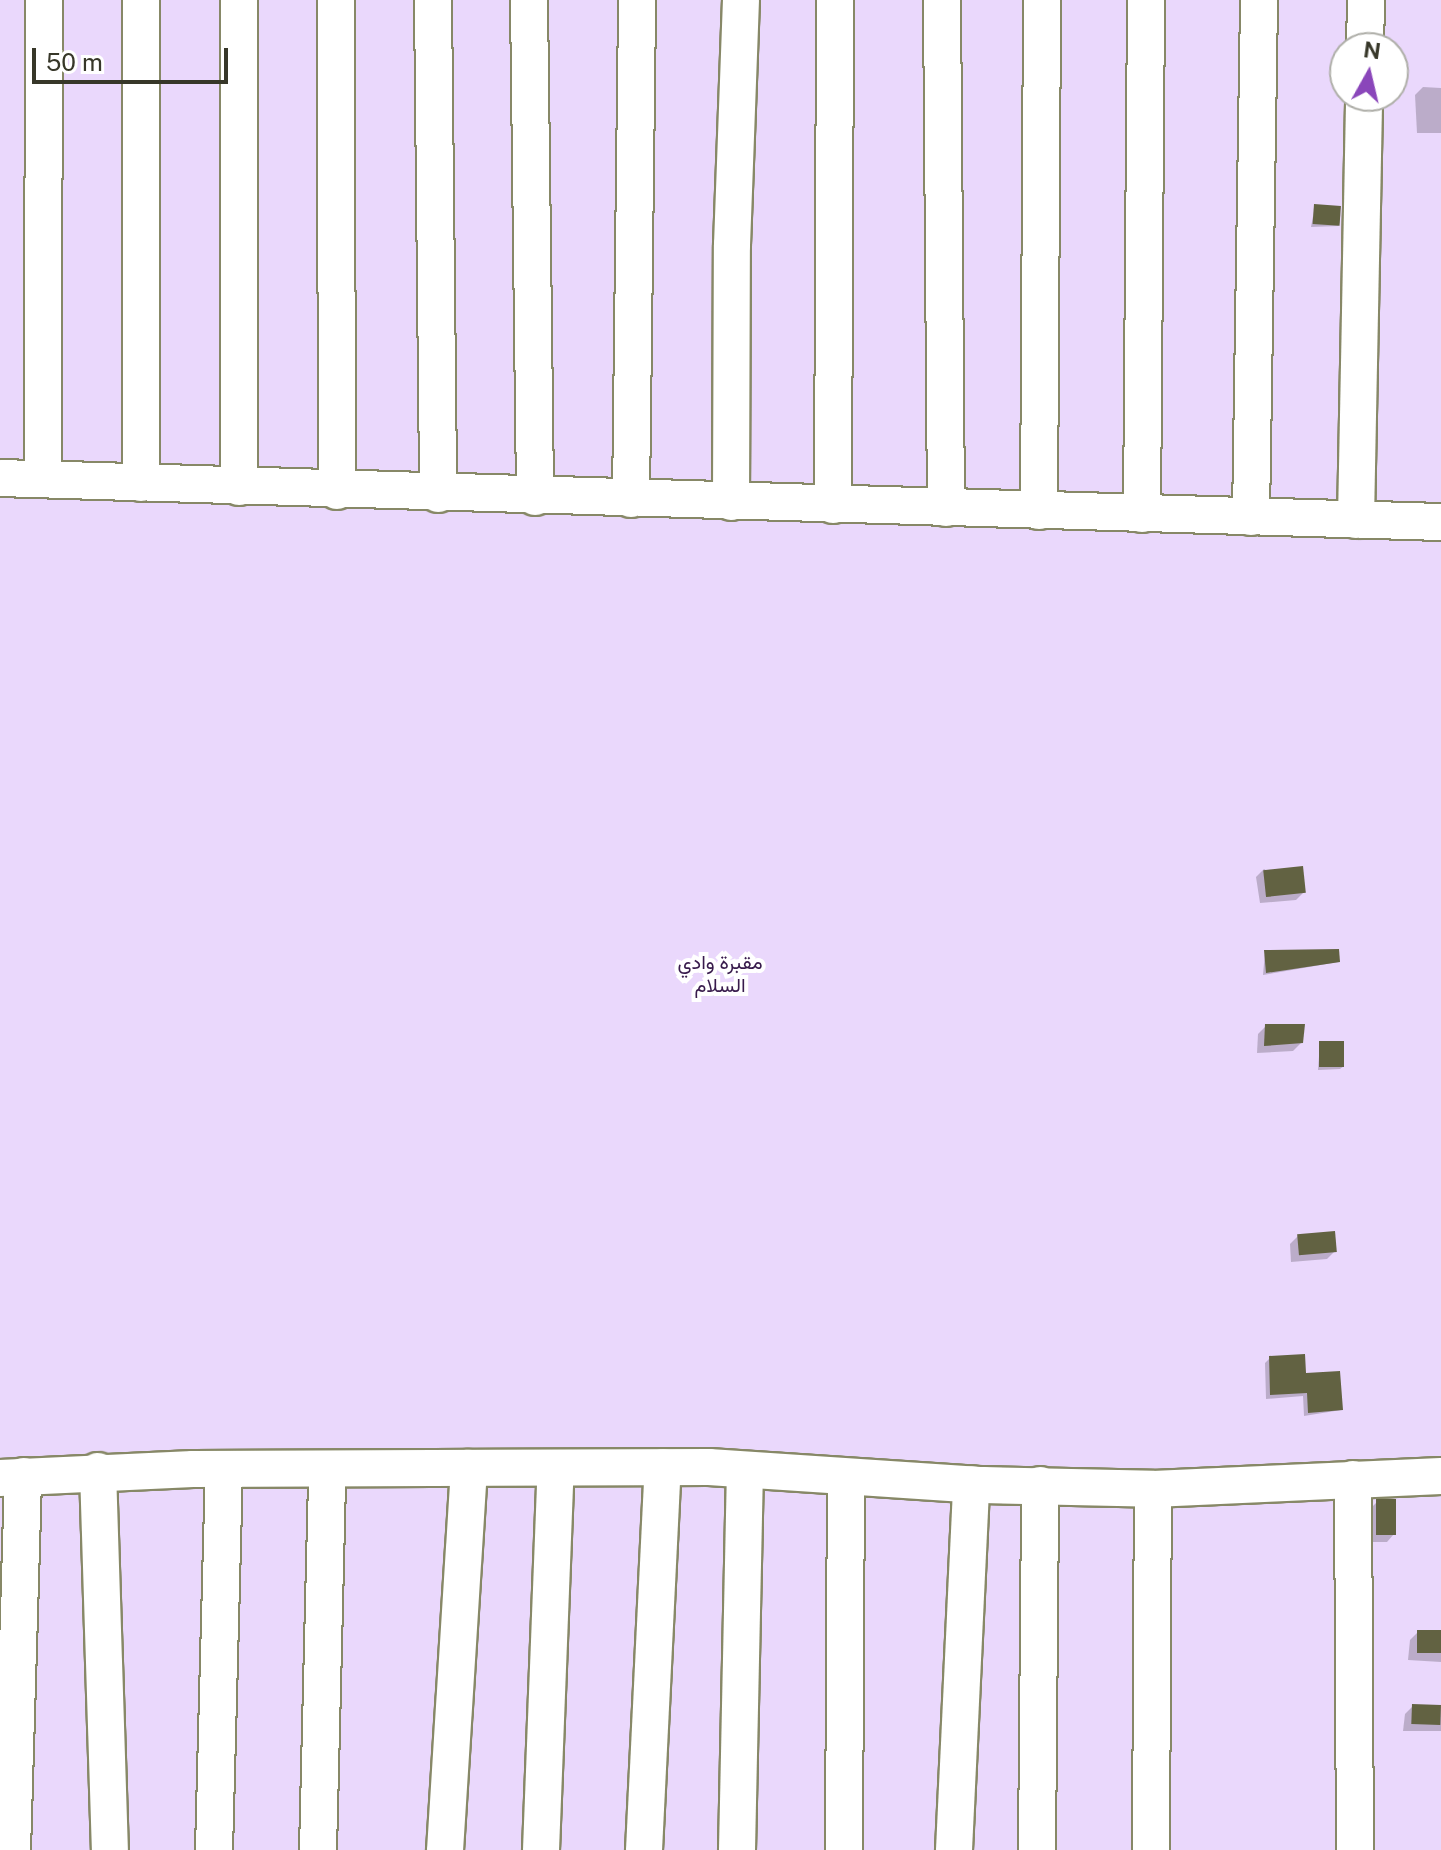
<!DOCTYPE html>
<meta charset="utf-8">
<style>
body{margin:0}
#map{position:relative;width:1441px;height:1850px;overflow:hidden;background:#f2f3cf;font-family:"Public Sans",Vazirmatn,sans-serif}
div>[style]{position:absolute}
[style*='--x']{left:calc(var(--x)*1px);top:calc(var(--y)*1px);width:calc(var(--w)*1px);rotate:calc(var(--a)*1deg)}
.green>*{inset:0;background:#ead8fc}
.shadow>*{inset:0;background:#0003}
.building>*{inset:0;background:#626242;transform-origin:0 0}
.roads{filter:drop-shadow(2px 0 #878867) drop-shadow(-2px 0 #878867) drop-shadow(0 2px #878867) drop-shadow(0 -2px #878867)}
.minor>*{height:36px;margin:-18px;padding:0 18px;transform-origin:18px;border-radius:18px;background:#fff}
span{translate:-50% -50%;white-space:nowrap;text-align:center;line-height:1.15;-webkit-text-stroke:8px #fff;paint-order:stroke}
.park-label{font-size:20px;color:#381b4c}
.north{position:absolute;left:1329px;top:32px;width:80px;height:80px;box-sizing:border-box;background:#fff;border:2px solid #afafa9;border-radius:50%;rotate:8deg;font-size:22px;font-weight:700;line-height:32px;text-align:center;color:#373729}
.north::after{content:'';display:block;margin:auto;width:28px;height:36px;background:#8a46ba;clip-path:polygon(50% 0,100% 100%,50% 72%,0 100%)}
.scale{position:absolute;left:32px;top:48px;width:196px;height:36px;box-sizing:border-box;border:4px solid #373729;border-top:0;padding-left:10px;font-size:24px;line-height:28px;white-space:nowrap;color:#373729;-webkit-text-stroke:6px #fff;paint-order:stroke}
</style>
<div id="map">
<div class="green">
<div style="clip-path:polygon(evenodd,0 0,1441px 0,1441px 1850px,0 1850px,0 0,1345px 48px,1393px 48px,1393px 96px,1345px 96px,1345px 48px)"></div>
</div>
<div class="shadow">
<div style="clip-path:polygon(1423px 87px,1441px 88px,1441px 133px,1417px 133px,1415px 95px)"></div>
<div style="clip-path:polygon(1315px 206px,1339px 226px,1311px 227px)"></div>
<div style="clip-path:polygon(1264px 869px,1304px 892px,1296px 900px,1260px 903px,1256px 877px)"></div>
<div style="clip-path:polygon(1265px 952px,1338px 962px,1263px 975px)"></div>
<div style="clip-path:polygon(1266px 1026px,1301px 1043px,1293px 1051px,1257px 1053px,1258px 1034px)"></div>
<div style="clip-path:polygon(1320px 1043px,1344px 1066px,1340px 1069px,1318px 1070px)"></div>
<div style="clip-path:polygon(1298px 1236px,1335px 1251px,1327px 1259px,1291px 1262px,1290px 1244px)"></div>
<div style="clip-path:polygon(1270px 1358px,1305px 1375px,1341px 1410px,1304px 1416px,1303px 1396px,1266px 1399px,1265px 1363px)"></div>
<div style="clip-path:polygon(1377px 1502px,1394px 1534px,1387px 1542px,1369px 1542px,1369px 1510px)"></div>
<div style="clip-path:polygon(1418px 1632px,1441px 1632px,1441px 1662px,1408px 1660px,1410px 1640px)"></div>
<div style="clip-path:polygon(1413px 1706px,1441px 1707px,1441px 1731px,1403px 1731px,1405px 1714px)"></div>
</div>
<div class="building">
<div style="left:1314px;top:204px;width:27px;height:20px;rotate:4deg"></div>
<div style="left:1303px;top:866px;width:27px;height:40px;rotate:84deg"></div>
<div style="clip-path:polygon(1339px 949px,1340px 962px,1266px 973px,1264px 950px)"></div>
<div style="clip-path:polygon(1265px 1024px,1305px 1024px,1303px 1043px,1264px 1046px)"></div>
<div style="left:1319px;top:1041px;width:25px;height:26px"></div>
<div style="left:1335px;top:1231px;width:21px;height:38px;rotate:85deg"></div>
<div style="clip-path:polygon(1305px 1354px,1306px 1373px,1340px 1371px,1343px 1410px,1308px 1413px,1307px 1393px,1270px 1395px,1269px 1356px)"></div>
<div style="left:1396px;top:1499px;width:36px;height:20px;rotate:90deg"></div>
<div style="left:1417px;top:1630px;width:24px;height:23px"></div>
<div style="left:1412px;top:1704px;width:29px;height:20px;rotate:2deg"></div>
</div>
<div class="roads">
<div class="minor">
<div style="--x:141;--y:0;--w:483;--a:90"></div>
<div style="--x:336;--y:0;--w:491;--a:89.9"></div>
<div style="--x:433;--y:0;--w:494;--a:89.4"></div>
<div style="--x:529;--y:0;--w:497;--a:89.3"></div>
<div style="--x:942;--y:0;--w:508;--a:89.55"></div>
<div style="--x:1365;--y:48;--w:48;--a:-88.8"></div>
<div style="--x:0;--y:478;--w:1442;--a:1.75"></div>
<div style="--x:43;--y:479;--w:479;--a:-89.9"></div>
<div style="--x:239;--y:487;--w:487;--a:-90"></div>
<div style="--x:631;--y:499;--w:499;--a:-89.3"></div>
<div style="--x:731;--y:502;--w:257;--a:-89.8"></div>
<div style="--x:732;--y:245;--w:245;--a:-87.9"></div>
<div style="--x:833;--y:505;--w:505;--a:-89.77"></div>
<div style="--x:1039;--y:511;--w:511;--a:-89.66"></div>
<div style="--x:1142;--y:514;--w:514;--a:-89.55"></div>
<div style="--x:1251;--y:517;--w:517;--a:-89.11"></div>
<div style="--x:1356;--y:520;--w:424;--a:-88.9"></div>
<div style="--x:98;--y:1471;--w:379;--a:88.2"></div>
<div style="--x:0;--y:1478;--w:193;--a:-2.7"></div>
<div style="--x:193;--y:1469;--w:516;--a:-0.22"></div>
<div style="--x:709;--y:1467;--w:275;--a:3.8"></div>
<div style="--x:983;--y:1485;--w:170;--a:1.3"></div>
<div style="--x:1153;--y:1489;--w:288;--a:-2.6"></div>
<div style="--x:1353;--y:1479;--w:371;--a:89.7"></div>
<div style="--x:12;--y:1850;--w:374;--a:-88.3"></div>
<div style="--x:214;--y:1850;--w:381;--a:-88.5"></div>
<div style="--x:318;--y:1850;--w:381;--a:-88.6"></div>
<div style="--x:445;--y:1850;--w:383;--a:-86.4"></div>
<div style="--x:541;--y:1850;--w:382;--a:-87.8"></div>
<div style="--x:644;--y:1850;--w:383;--a:-87.2"></div>
<div style="--x:737;--y:1850;--w:380;--a:-88.8"></div>
<div style="--x:844;--y:1850;--w:372;--a:-89.7"></div>
<div style="--x:954;--y:1850;--w:366;--a:-87.3"></div>
<div style="--x:1037;--y:1850;--w:365;--a:-89.5"></div>
<div style="--x:1151;--y:1850;--w:361;--a:-89.7"></div>
</div>
</div>
<div class="park-label">
<span style="left:720px;top:974px">مقبرة وادي<br>السلام</span>
</div>
<div class="north">N</div>
<div class="scale">50 m</div>
</div>
